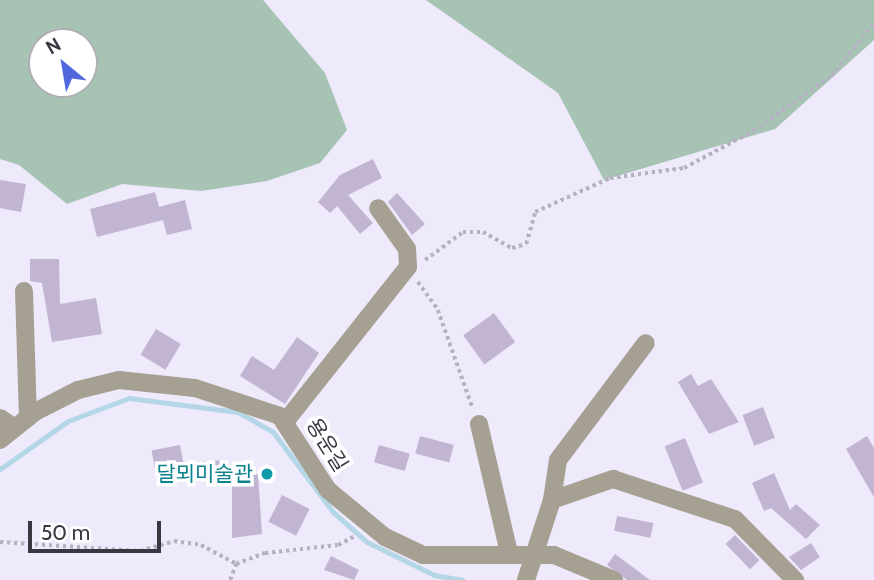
<!DOCTYPE html>
<meta charset="utf-8">
<style>
body{margin:0}
#map{position:relative;width:874px;height:580px;overflow:hidden;background:#eee9fb;font-family:Cabin,"Noto Sans KR",sans-serif}
div>[style]{position:absolute}
[style*='--x']{left:calc(var(--x)*1px);top:calc(var(--y)*1px);width:calc(var(--w)*1px);rotate:calc(var(--a)*1deg)}
.green>*{inset:0;background:#a6c3b4}
.stream>*{height:5px;margin:-2.5px;padding:0 2.5px;transform-origin:2.5px;border-radius:2.5px;background:#b3d7e7}
.building>*{inset:0;background:#c2b5d1;transform-origin:0 0}
.path>*{height:3.5px;margin-top:-1.75px;transform-origin:0;background:repeating-linear-gradient(90deg,#b5b1c1 0 3.5px,transparent 0 7px)}
.street>*{height:18px;margin:-9px;padding:0 9px;transform-origin:9px;border-radius:9px;background:#a6a093}
.dots>*{width:19px;height:19px;translate:-50% -50%;box-sizing:border-box;border:4px solid #fff;border-radius:50%}
span{translate:-50% -50%;white-space:nowrap;text-align:center;line-height:1.15;-webkit-text-stroke:7px #fff;paint-order:stroke}
.street-label{font-size:21px;color:#3a3642}
.culture-label{font-size:21px;color:#0d838f}
.right{translate:-100% -50%;text-align:right}
.north{position:absolute;left:28px;top:28px;width:70px;height:70px;box-sizing:border-box;background:#fff;border:2px solid #b0afb3;border-radius:50%;rotate:330deg;font-size:19px;font-weight:700;line-height:28px;text-align:center;color:#3a3642}
.north::after{content:'';display:block;margin:auto;width:24px;height:32px;background:#5068dd;clip-path:polygon(50% 0,100% 100%,50% 72%,0 100%)}
.scale{position:absolute;left:28px;top:521px;width:133px;height:32px;box-sizing:border-box;border:4px solid #3a3642;border-top:0;padding-left:9px;font-size:21px;line-height:24px;white-space:nowrap;color:#3a3642;-webkit-text-stroke:5px #fff;paint-order:stroke}
</style>
<div id="map">
<div class="green">
<div style="clip-path:polygon(evenodd,0 0,263px 0,325px 73px,347px 130px,320px 163px,267px 181px,201px 191px,122px 184px,67px 204px,19px 165px,0 159px,0 0,84px 42px,84px 84px,42px 84px,42px 42px,84px 42px)"></div>
<div style="clip-path:polygon(426px 0,874px 0,874px 40px,775px 129px,604px 180px,558px 93px)"></div>
</div>
<div class="stream">
<div style="--x:0;--y:469;--w:83;--a:-35.2"></div>
<div style="--x:68;--y:421;--w:65;--a:-20.7"></div>
<div style="--x:129;--y:398;--w:110;--a:7.3"></div>
<div style="--x:238;--y:412;--w:40;--a:29.7"></div>
<div style="--x:273;--y:432;--w:100;--a:53.1"></div>
<div style="--x:333;--y:512;--w:45;--a:41.4"></div>
<div style="--x:367;--y:542;--w:75;--a:26.2"></div>
<div style="--x:434;--y:575;--w:29;--a:10"></div>
</div>
<div class="building">
<div style="clip-path:polygon(373px 159px,382px 178px,348px 195px,373px 223px,360px 234px,337px 206px,330px 213px,318px 202px,340px 175px)"></div>
<div style="clip-path:polygon(0 180px,26px 184px,21px 212px,0 208px)"></div>
<div style="clip-path:polygon(155px 192px,159px 207px,185px 200px,192px 229px,167px 235px,163px 220px,97px 237px,90px 209px)"></div>
<div style="clip-path:polygon(397px 193px,425px 224px,412px 235px,388px 202px)"></div>
<div style="clip-path:polygon(30px 259px,59px 259px,60px 304px,96px 298px,102px 334px,52px 342px,42px 283px,30px 281px)"></div>
<div style="left:494px;top:313px;width:36px;height:38px;rotate:54deg"></div>
<div style="left:156px;top:329px;width:29px;height:30px;rotate:31deg"></div>
<div style="clip-path:polygon(297px 337px,319px 353px,285px 404px,240px 376px,252px 356px,274px 370px)"></div>
<div style="clip-path:polygon(691px 374px,698px 386px,711px 379px,739px 422px,709px 434px,678px 382px)"></div>
<div style="left:763px;top:407px;width:33px;height:22px;rotate:69deg"></div>
<div style="left:420px;top:436px;width:35px;height:18px;rotate:15deg"></div>
<div style="clip-path:polygon(867px 436px,874px 448px,874px 497px,846px 449px)"></div>
<div style="left:685px;top:438px;width:48px;height:22px;rotate:68deg"></div>
<div style="left:180px;top:445px;width:20px;height:29px;rotate:79deg"></div>
<div style="left:379px;top:445px;width:32px;height:18px;rotate:16deg"></div>
<div style="left:221px;top:460px;width:19px;height:32px;rotate:84deg"></div>
<div style="clip-path:polygon(774px 473px,790px 510px,796px 504px,820px 525px,806px 539px,771px 508px,764px 511px,752px 483px)"></div>
<div style="clip-path:polygon(258px 474px,262px 534px,232px 538px,232px 477px)"></div>
<div style="left:282px;top:495px;width:31px;height:30px;rotate:27deg"></div>
<div style="left:617px;top:516px;width:37px;height:15px;rotate:11deg"></div>
<div style="left:735px;top:535px;width:35px;height:13px;rotate:46deg"></div>
<div style="clip-path:polygon(811px 543px,820px 557px,801px 570px,789px 557px)"></div>
<div style="clip-path:polygon(615px 554px,650px 580px,627px 580px,607px 565px)"></div>
<div style="clip-path:polygon(331px 556px,359px 570px,354px 580px,324px 570px)"></div>
</div>
<div class="path">
<div style="--x:425;--y:260;--w:47;--a:-36.4"></div>
<div style="--x:463;--y:232;--w:20;--a:0"></div>
<div style="--x:483;--y:232;--w:33;--a:29"></div>
<div style="--x:512;--y:248;--w:15;--a:-16"></div>
<div style="--x:526;--y:244;--w:33;--a:-74"></div>
<div style="--x:535;--y:212;--w:82;--a:-24.4"></div>
<div style="--x:610;--y:178;--w:75;--a:-7.7"></div>
<div style="--x:684;--y:168;--w:78;--a:-28.2"></div>
<div style="--x:753;--y:131;--w:95;--a:-35.2"></div>
<div style="--x:831;--y:76;--w:68;--a:-50.9"></div>
<div style="--x:418;--y:282;--w:34;--a:54"></div>
<div style="--x:438;--y:310;--w:105;--a:70.5"></div>
<div style="--x:0;--y:542;--w:140;--a:3.7"></div>
<div style="--x:140;--y:551;--w:35;--a:-16"></div>
<div style="--x:174;--y:541;--w:27;--a:8"></div>
<div style="--x:201;--y:545;--w:40;--a:28"></div>
<div style="--x:230;--y:580;--w:17;--a:-69"></div>
<div style="--x:236;--y:564;--w:31;--a:-21"></div>
<div style="--x:265;--y:553;--w:73;--a:-6.3"></div>
<div style="--x:338;--y:545;--w:21;--a:-28"></div>
</div>
<div class="street">
<div style="--x:24;--y:291;--w:127;--a:88.2"></div>
<div style="--x:0;--y:418;--w:18;--a:34"></div>
<div style="--x:285;--y:422;--w:198;--a:-51.6"></div>
<div style="--x:408;--y:267;--w:18;--a:-93"></div>
<div style="--x:407;--y:249;--w:50;--a:-125.3"></div>
<div style="--x:479;--y:424;--w:132;--a:76.9"></div>
<div style="--x:0;--y:440;--w:45;--a:-38.7"></div>
<div style="--x:35;--y:412;--w:48;--a:-27.1"></div>
<div style="--x:78;--y:390;--w:42;--a:-13.7"></div>
<div style="--x:119;--y:380;--w:76;--a:6"></div>
<div style="--x:195;--y:388;--w:89;--a:18.2"></div>
<div style="--x:280;--y:416;--w:88;--a:57"></div>
<div style="--x:328;--y:490;--w:74;--a:39.5"></div>
<div style="--x:385;--y:537;--w:42;--a:25.3"></div>
<div style="--x:423;--y:555;--w:131;--a:0"></div>
<div style="--x:554;--y:555;--w:65;--a:22.6"></div>
<div style="--x:552;--y:500;--w:40;--a:-81.5"></div>
<div style="--x:558;--y:460;--w:146;--a:-53.1"></div>
<div style="--x:526;--y:580;--w:84;--a:-72"></div>
<div style="--x:552;--y:500;--w:65;--a:-19"></div>
<div style="--x:613;--y:479;--w:128;--a:18.2"></div>
<div style="--x:735;--y:519;--w:86;--a:45.5"></div>
</div>
<div class="dots">
<div style="left:267px;top:474px;background:#0f9aa8"></div>
</div>
<div class="street-label">
<span style="left:327px;top:445px;rotate:58deg">용운길</span>
</div>
<div class="culture-label">
<span class="right" style="left:253px;top:474px">달뫼미술관</span>
</div>
<div class="north">N</div>
<div class="scale">50 m</div>
</div>
